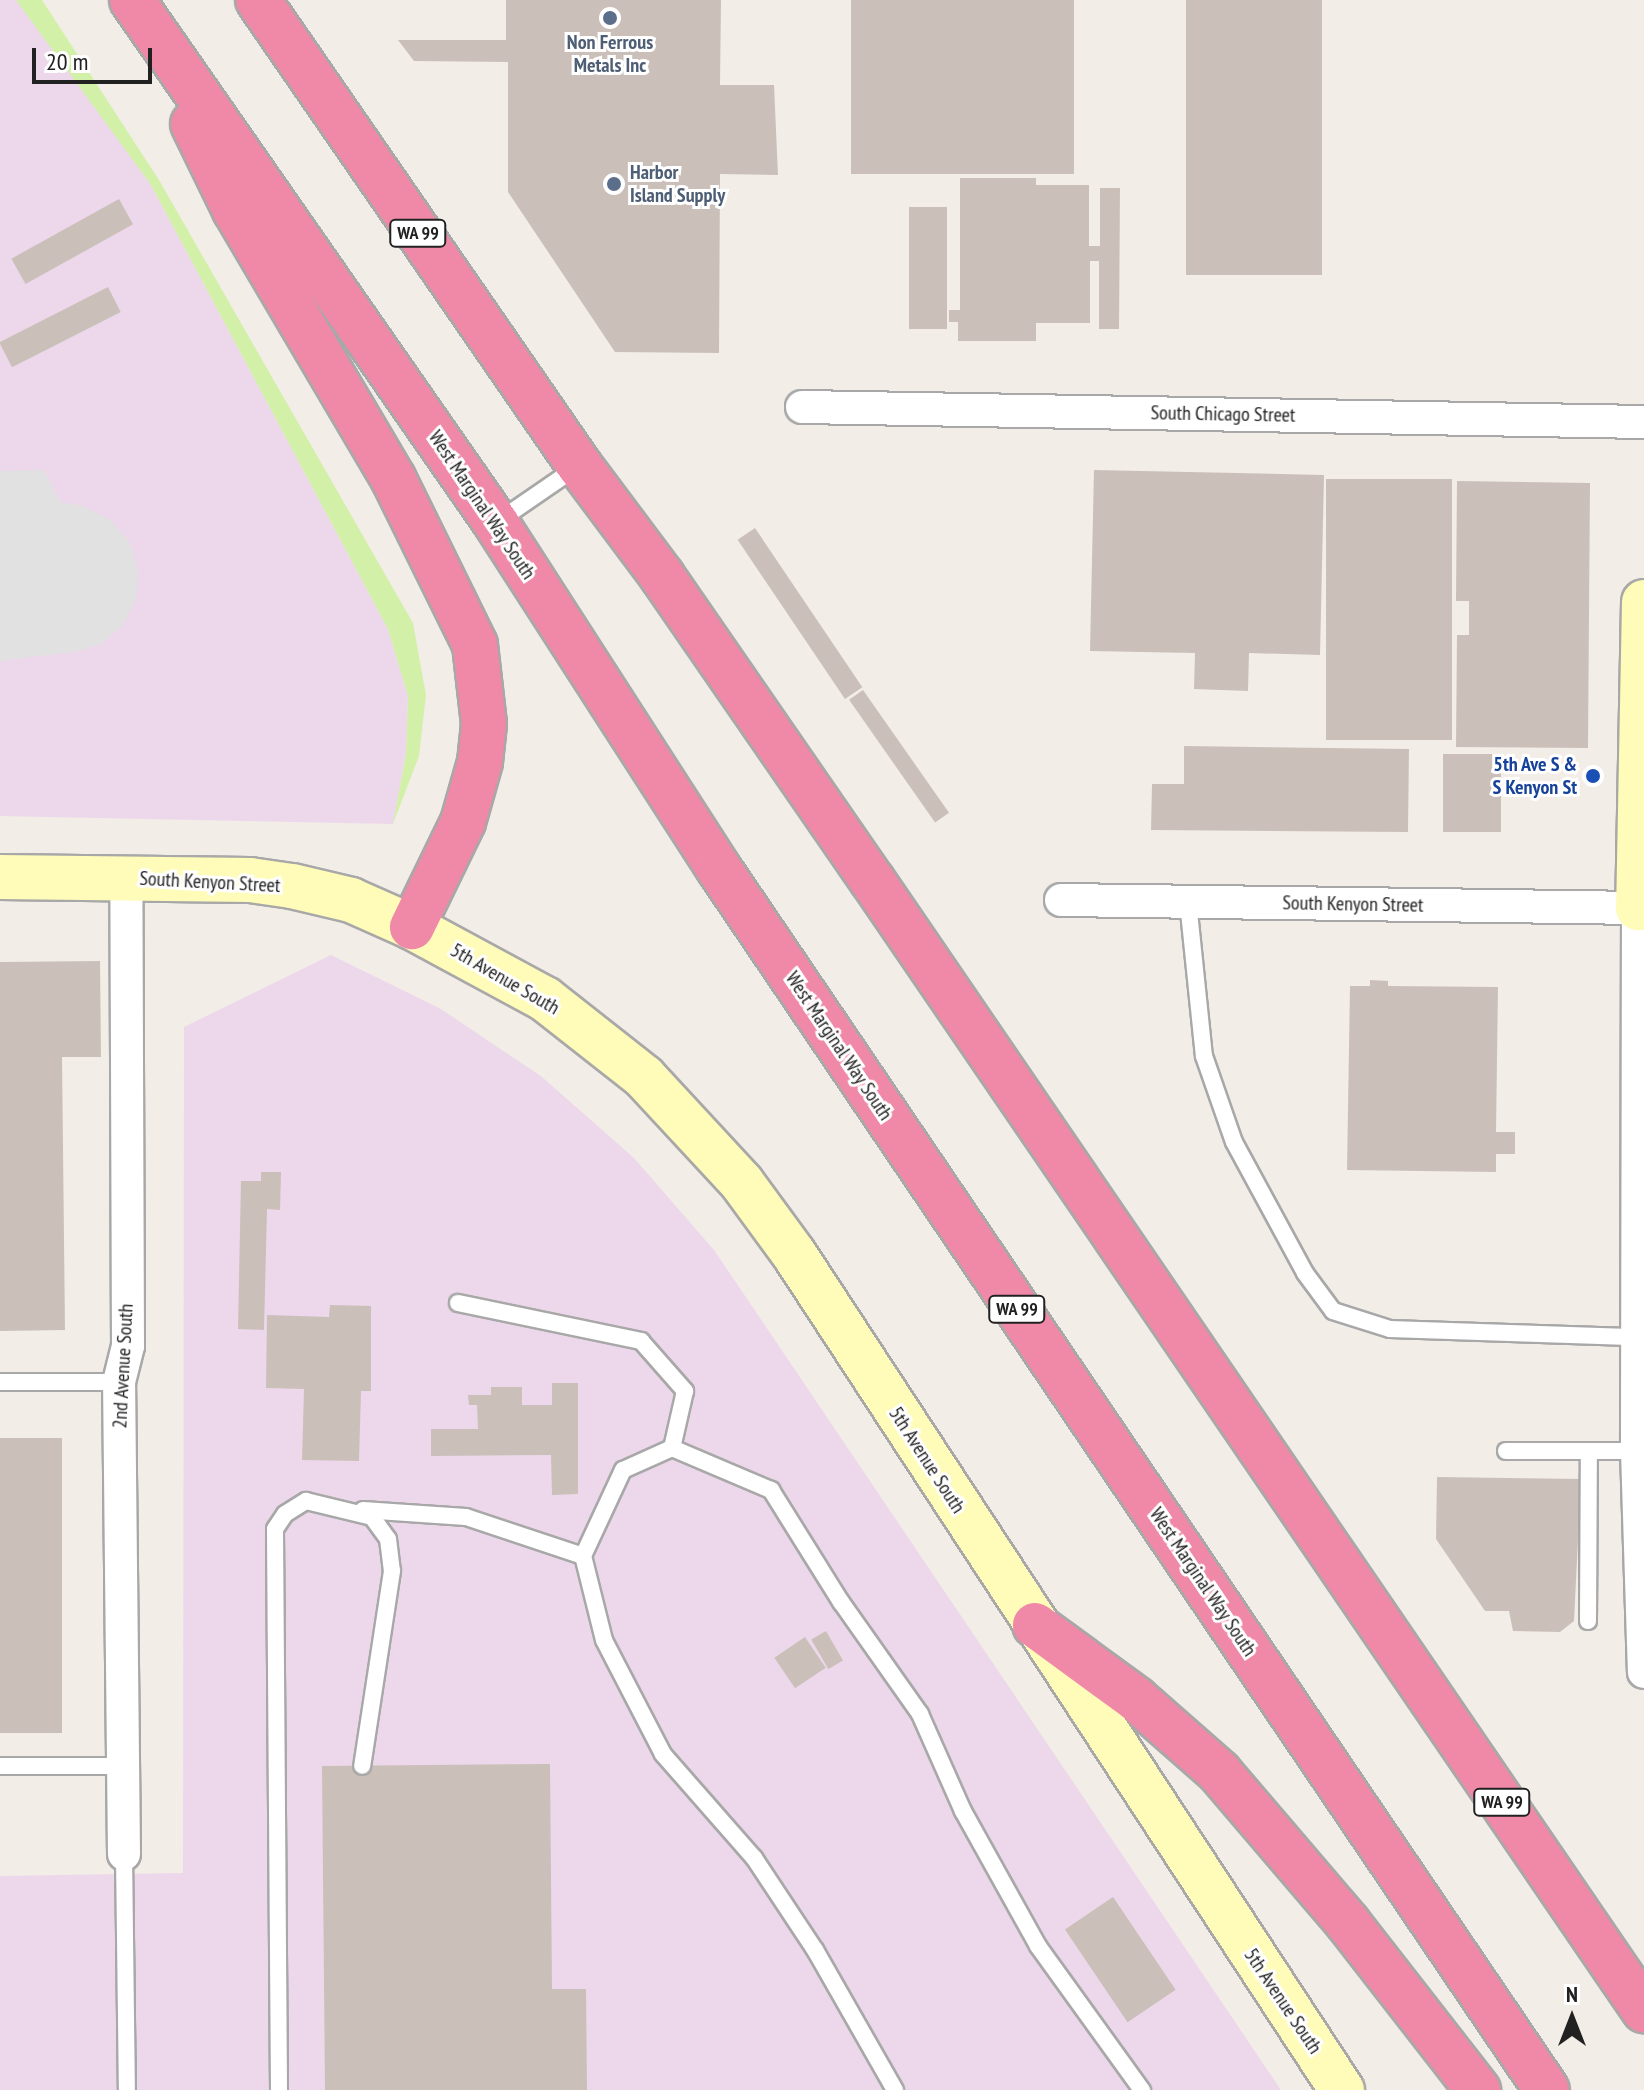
<!DOCTYPE html>
<style>
body{margin:0}
#map{position:relative;width:1644px;height:2090px;overflow:hidden;background:#f2ede7;font-family:"PT Sans Narrow",sans-serif}
div>[style]{position:absolute}
[style*='--x']{left:calc(var(--x)*1px);top:calc(var(--y)*1px);width:calc(var(--w)*1px);rotate:calc(var(--a)*1deg)}
.industrial>*{inset:0;background:#ecd8ea}
.grass>*{inset:0;background:#d3f0a9}
.parking>*{inset:0;background:#e1e1e1}
.building>*{inset:0;background:#cbbfba;transform-origin:0 0}
.roads{filter:drop-shadow(2px 0 #a8a8a8) drop-shadow(-2px 0 #a8a8a8) drop-shadow(0 2px #a8a8a8) drop-shadow(0 -2px #a8a8a8)}
.lane>*{height:16px;margin:-8px;padding:0 8px;transform-origin:8px;border-radius:8px;background:#fff}
.street>*{height:32px;margin:-16px;padding:0 16px;transform-origin:16px;border-radius:16px;background:#fff}
.secondary>*{height:44px;margin:-22px;padding:0 22px;transform-origin:22px;border-radius:22px;background:#fffbb8}
.highway>*{height:44px;margin:-22px;padding:0 22px;transform-origin:22px;border-radius:22px;background:#ef89a7}
.dots>*{width:22px;height:22px;translate:-50% -50%;box-sizing:border-box;border:4px solid #fff;border-radius:50%}
span{translate:-50% -50%;white-space:nowrap;text-align:center;line-height:1.15;-webkit-text-stroke:6px #fff;paint-order:stroke}
.shield-label span{padding:2px 6px;background:#fff;border:2px solid;border-radius:6px;-webkit-text-stroke-width:0}
.shield-label{font-size:18px;color:#212121;font-weight:700}
.service-label{font-size:20px;color:#4e5e75;font-weight:700}
.left{translate:0 -50%;text-align:left}
.street-label{font-size:20px;color:#212121}
.transit-label{font-size:20px;color:#164399;font-weight:700}
.right{translate:-100% -50%;text-align:right}
.north{position:absolute;left:1532px;top:1978px;width:80px;height:80px;-webkit-text-stroke:6px #fff;paint-order:stroke;rotate:0deg;font-size:22px;font-weight:700;line-height:32px;text-align:center;color:#212121}
.north::after{content:'';display:block;margin:auto;width:28px;height:36px;background:#212121;clip-path:polygon(50% 0,100% 100%,50% 72%,0 100%)}
.scale{position:absolute;left:32px;top:48px;width:120px;height:36px;box-sizing:border-box;border:4px solid #212121;border-top:0;padding-left:10px;font-size:24px;line-height:28px;white-space:nowrap;color:#212121;-webkit-text-stroke:6px #fff;paint-order:stroke}
</style>
<div id="map">
<div class="industrial">
<div style="clip-path:polygon(0 0,16px 0,37px 25px,151px 185px,388px 629px,408px 696px,406px 754px,393px 824px,0 816px)"></div>
<div style="clip-path:polygon(331px 955px,441px 1009px,542px 1077px,634px 1158px,714px 1250px,1281px 2090px,0 2090px,0 1876px,183px 1873px,184px 1027px)"></div>
</div>
<div class="grass">
<div style="clip-path:polygon(16px 0,42px 0,159px 180px,413px 623px,426px 695px,419px 756px,393px 824px,406px 754px,408px 696px,388px 629px,151px 185px)"></div>
</div>
<div class="parking">
<div style="clip-path:polygon(44px 470px,60px 502px,83px 506px,109px 519px,129px 541px,138px 569px,136px 599px,123px 625px,101px 644px,78px 651px,0 661px,0 471px)"></div>
</div>
<div class="building">
<div style="clip-path:polygon(506px 0,721px 0,720px 85px,774px 85px,778px 175px,720px 174px,719px 353px,615px 352px,508px 192px,508px 62px,414px 61px,398px 40px,506px 40px)"></div>
<div style="left:851px;top:0;width:223px;height:174px"></div>
<div style="left:1186px;top:0;width:136px;height:275px"></div>
<div style="clip-path:polygon(960px 178px,1036px 178px,1036px 185px,1089px 185px,1089px 246px,1100px 246px,1100px 188px,1120px 188px,1119px 329px,1099px 329px,1099px 261px,1090px 261px,1090px 323px,1036px 323px,1036px 341px,958px 341px,958px 322px,949px 322px,949px 310px,960px 310px)"></div>
<div style="left:119px;top:199px;width:29px;height:123px;rotate:61deg"></div>
<div style="left:909px;top:207px;width:38px;height:122px"></div>
<div style="left:108px;top:287px;width:28px;height:122px;rotate:63deg"></div>
<div style="clip-path:polygon(1094px 470px,1324px 475px,1320px 655px,1249px 653px,1248px 691px,1194px 689px,1195px 653px,1090px 651px)"></div>
<div style="left:1326px;top:479px;width:126px;height:261px"></div>
<div style="clip-path:polygon(1457px 481px,1590px 483px,1588px 748px,1456px 747px,1457px 635px,1469px 635px,1469px 601px,1456px 601px)"></div>
<div style="left:755px;top:528px;width:192px;height:21px;rotate:56deg"></div>
<div style="left:863px;top:690px;width:150px;height:17px;rotate:55deg"></div>
<div style="clip-path:polygon(1184px 746px,1409px 749px,1408px 832px,1151px 830px,1152px 784px,1184px 784px)"></div>
<div style="left:1443px;top:754px;width:58px;height:78px"></div>
<div style="clip-path:polygon(100px 961px,101px 1057px,62px 1057px,65px 1330px,0 1331px,0 962px)"></div>
<div style="clip-path:polygon(1370px 980px,1388px 981px,1388px 986px,1498px 987px,1496px 1132px,1515px 1132px,1515px 1154px,1496px 1154px,1496px 1172px,1347px 1170px,1350px 986px,1370px 986px)"></div>
<div style="clip-path:polygon(261px 1172px,281px 1172px,280px 1210px,267px 1209px,264px 1330px,238px 1329px,241px 1181px,261px 1181px)"></div>
<div style="clip-path:polygon(330px 1305px,371px 1306px,371px 1391px,361px 1391px,359px 1461px,302px 1460px,304px 1389px,266px 1388px,267px 1315px,329px 1317px)"></div>
<div style="clip-path:polygon(552px 1383px,578px 1383px,578px 1494px,552px 1495px,551px 1455px,431px 1456px,431px 1429px,478px 1429px,477px 1405px,469px 1405px,468px 1395px,491px 1395px,491px 1387px,522px 1387px,522px 1405px,552px 1405px)"></div>
<div style="left:0;top:1438px;width:62px;height:295px"></div>
<div style="clip-path:polygon(1437px 1477px,1581px 1479px,1574px 1621px,1560px 1632px,1513px 1631px,1509px 1611px,1485px 1611px,1436px 1539px)"></div>
<div style="left:826px;top:1631px;width:34px;height:17px;rotate:60deg"></div>
<div style="left:805px;top:1637px;width:37px;height:37px;rotate:56deg"></div>
<div style="clip-path:polygon(550px 1764px,552px 1989px,586px 1989px,587px 2090px,325px 2090px,322px 1766px)"></div>
<div style="left:1113px;top:1897px;width:112px;height:58px;rotate:56deg"></div>
</div>
<div class="roads">
<div class="lane">
<div style="--x:497;--y:522;--w:97;--a:-34.5"></div>
<div style="--x:1188;--y:902;--w:155;--a:84.1"></div>
<div style="--x:1204;--y:1056;--w:91;--a:70.8"></div>
<div style="--x:1234;--y:1142;--w:149;--a:61.5"></div>
<div style="--x:1305;--y:1273;--w:47;--a:53.6"></div>
<div style="--x:1333;--y:1311;--w:60;--a:17.5"></div>
<div style="--x:1390;--y:1329;--w:247;--a:1.9"></div>
<div style="--x:458;--y:1303;--w:187;--a:11.7"></div>
<div style="--x:641;--y:1341;--w:67;--a:48.7"></div>
<div style="--x:685;--y:1391;--w:58;--a:102.8"></div>
<div style="--x:0;--y:1382;--w:119;--a:0"></div>
<div style="--x:1506;--y:1451;--w:131;--a:0"></div>
<div style="--x:363;--y:1510;--w:103;--a:3.9"></div>
<div style="--x:466;--y:1517;--w:123;--a:18.4"></div>
<div style="--x:1588;--y:1621;--w:170;--a:-89.7"></div>
<div style="--x:0;--y:1766;--w:120;--a:0"></div>
<div style="--x:124;--y:1854;--w:236;--a:89.3"></div>
<div style="--x:279;--y:2090;--w:561;--a:-90.41"></div>
<div style="--x:275;--y:1529;--w:18;--a:-56"></div>
<div style="--x:285;--y:1514;--w:25;--a:-32"></div>
<div style="--x:306;--y:1501;--w:68;--a:13.6"></div>
<div style="--x:372;--y:1517;--w:27;--a:54"></div>
<div style="--x:388;--y:1539;--w:32;--a:83"></div>
<div style="--x:392;--y:1571;--w:197;--a:98.7"></div>
<div style="--x:895;--y:2090;--w:161;--a:-119.7"></div>
<div style="--x:815;--y:1950;--w:110;--a:-123.5"></div>
<div style="--x:754;--y:1858;--w:138;--a:-131.2"></div>
<div style="--x:663;--y:1754;--w:128;--a:-117.4"></div>
<div style="--x:604;--y:1640;--w:87;--a:-104"></div>
<div style="--x:583;--y:1556;--w:95;--a:-65.1"></div>
<div style="--x:623;--y:1470;--w:54;--a:-24.2"></div>
<div style="--x:672;--y:1448;--w:108;--a:23"></div>
<div style="--x:771;--y:1490;--w:132;--a:58"></div>
<div style="--x:841;--y:1602;--w:137;--a:54.8"></div>
<div style="--x:920;--y:1714;--w:106;--a:66.1"></div>
<div style="--x:963;--y:1811;--w:154;--a:60.9"></div>
<div style="--x:1038;--y:1946;--w:178;--a:54.2"></div>
</div>
<div class="street">
<div style="--x:802;--y:407;--w:842;--a:1.02"></div>
<div style="--x:1061;--y:900;--w:577;--a:0.79"></div>
<div style="--x:1638;--y:908;--w:543;--a:90.11"></div>
<div style="--x:1637;--y:1451;--w:221;--a:88.2"></div>
<div style="--x:124;--y:1854;--w:472;--a:-90.6"></div>
<div style="--x:119;--y:1382;--w:37;--a:-76"></div>
<div style="--x:128;--y:1346;--w:468;--a:-90.2"></div>
</div>
<div class="secondary">
<div style="--x:1644;--y:602;--w:306;--a:91.1"></div>
<div style="--x:1638;--y:908;--w:6;--a:0"></div>
<div style="--x:0;--y:877;--w:250;--a:0.7"></div>
<div style="--x:250;--y:880;--w:42;--a:8.1"></div>
<div style="--x:292;--y:886;--w:61;--a:13.3"></div>
<div style="--x:351;--y:900;--w:67;--a:23.9"></div>
<div style="--x:412;--y:927;--w:151;--a:28.4"></div>
<div style="--x:545;--y:999;--w:126;--a:38.2"></div>
<div style="--x:644;--y:1077;--w:144;--a:47.2"></div>
<div style="--x:742;--y:1183;--w:88;--a:53.8"></div>
<div style="--x:794;--y:1254;--w:1000;--a:56.76"></div>
</div>
<div class="highway">
<div style="--x:132;--y:0;--w:637;--a:55.16"></div>
<div style="--x:496;--y:523;--w:412;--a:57.2"></div>
<div style="--x:719;--y:869;--w:1475;--a:55.86"></div>
<div style="--x:258;--y:0;--w:565;--a:55.38"></div>
<div style="--x:579;--y:465;--w:139;--a:53.2"></div>
<div style="--x:662;--y:576;--w:369;--a:55.4"></div>
<div style="--x:872;--y:880;--w:1369;--a:55.66"></div>
<div style="--x:193;--y:124;--w:96;--a:64"></div>
<div style="--x:235;--y:210;--w:311;--a:59.5"></div>
<div style="--x:393;--y:478;--w:186;--a:63.8"></div>
<div style="--x:475;--y:645;--w:80;--a:83.5"></div>
<div style="--x:484;--y:724;--w:38;--a:96"></div>
<div style="--x:480;--y:762;--w:62;--a:105.8"></div>
<div style="--x:463;--y:822;--w:117;--a:115.9"></div>
<div style="--x:1035;--y:1625;--w:125;--a:36.2"></div>
<div style="--x:1136;--y:1699;--w:111;--a:41.3"></div>
<div style="--x:1219;--y:1772;--w:199;--a:49.5"></div>
<div style="--x:1348;--y:1923;--w:212;--a:52.1"></div>
</div>
</div>
<div class="dots">
<div style="left:610px;top:18px;background:#5c6f8a"></div>
<div style="left:614px;top:184px;background:#5c6f8a"></div>
<div style="left:1593px;top:776px;background:#1a4fb4"></div>
</div>
<div class="shield-label">
<span style="left:418px;top:233px">WA 99</span>
<span style="left:1017px;top:1309px">WA 99</span>
<span style="left:1502px;top:1802px">WA 99</span>
</div>
<div class="service-label">
<span style="left:610px;top:54px">Non Ferrous<br>Metals Inc</span>
<span class="left" style="left:630px;top:184px">Harbor<br>Island Supply</span>
</div>
<div class="street-label">
<span style="left:1223px;top:414px;rotate:1deg">South Chicago Street</span>
<span style="left:482px;top:505px;rotate:56deg">West Marginal Way South</span>
<span style="left:210px;top:882px;rotate:3deg">South Kenyon Street</span>
<span style="left:1353px;top:904px;rotate:1deg">South Kenyon Street</span>
<span style="left:505px;top:979px;rotate:30deg">5th Avenue South</span>
<span style="left:839px;top:1046px;rotate:56deg">West Marginal Way South</span>
<span style="left:123px;top:1366px;rotate:-87deg">2nd Avenue South</span>
<span style="left:927px;top:1460px;rotate:57deg">5th Avenue South</span>
<span style="left:1203px;top:1582px;rotate:56deg">West Marginal Way South</span>
<span style="left:1283px;top:2001px;rotate:56deg">5th Avenue South</span>
</div>
<div class="transit-label">
<span class="right" style="left:1577px;top:776px">5th Ave S &amp;<br>S Kenyon St</span>
</div>
<div class="north">N</div>
<div class="scale">20 m</div>
</div>
